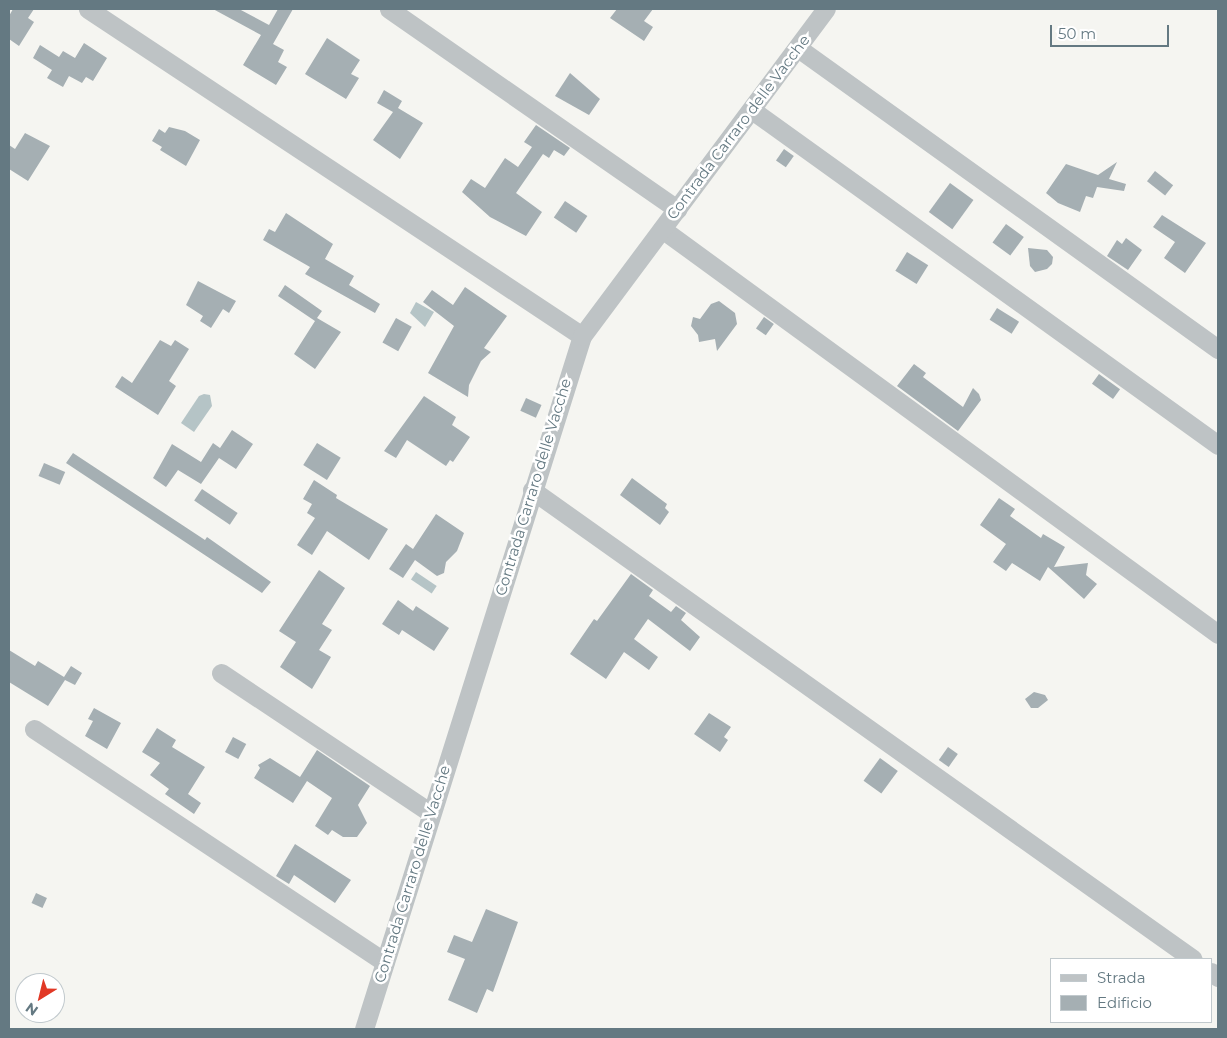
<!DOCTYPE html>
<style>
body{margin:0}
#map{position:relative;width:1227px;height:1038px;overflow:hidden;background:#f5f5f1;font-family:Montserrat,sans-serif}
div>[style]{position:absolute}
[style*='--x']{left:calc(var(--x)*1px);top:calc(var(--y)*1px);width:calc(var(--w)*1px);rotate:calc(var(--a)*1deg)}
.water>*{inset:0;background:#b5c4c6;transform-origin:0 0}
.building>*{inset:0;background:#a5afb3;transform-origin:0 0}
.minor>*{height:19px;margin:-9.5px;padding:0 9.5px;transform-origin:9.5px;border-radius:9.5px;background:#bec3c5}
span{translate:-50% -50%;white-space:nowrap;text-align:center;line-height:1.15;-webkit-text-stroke:5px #fff;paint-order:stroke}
.street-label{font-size:15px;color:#647982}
.frame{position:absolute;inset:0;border:10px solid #647982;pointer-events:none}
.legend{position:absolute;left:1050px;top:958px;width:162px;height:65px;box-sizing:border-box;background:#fff;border:1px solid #c1c9cd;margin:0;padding:6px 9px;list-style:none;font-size:15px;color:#647982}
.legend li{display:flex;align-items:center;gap:10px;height:25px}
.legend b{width:25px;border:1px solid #c1c9cd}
.north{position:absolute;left:15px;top:973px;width:50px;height:50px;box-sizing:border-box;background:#fff;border:1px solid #c1c9cd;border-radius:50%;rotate:216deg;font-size:14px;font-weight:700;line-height:20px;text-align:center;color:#647982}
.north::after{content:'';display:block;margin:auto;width:18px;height:22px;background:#e13825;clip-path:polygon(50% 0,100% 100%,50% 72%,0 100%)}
.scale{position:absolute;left:1050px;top:25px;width:119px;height:22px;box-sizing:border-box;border:2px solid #647982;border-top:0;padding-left:6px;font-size:15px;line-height:18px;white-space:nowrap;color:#647982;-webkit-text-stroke:4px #fff;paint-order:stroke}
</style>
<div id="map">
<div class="water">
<div style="clip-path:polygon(416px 302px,434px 312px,425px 327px,410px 313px)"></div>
<div style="clip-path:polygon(204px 394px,210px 395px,212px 406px,194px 432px,181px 423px,199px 396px)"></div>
<div style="left:416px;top:572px;width:25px;height:9px;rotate:34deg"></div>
</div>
<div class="building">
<div style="clip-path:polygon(13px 9px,34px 9px,28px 18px,34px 22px,19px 46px,9px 39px,9px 16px)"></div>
<div style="clip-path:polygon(213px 9px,239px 9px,269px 25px,278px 9px,293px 9px,273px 44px,284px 50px,278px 62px,287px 67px,276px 85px,243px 65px,261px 35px)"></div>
<div style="clip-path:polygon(617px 9px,653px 9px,644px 21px,653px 27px,644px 41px,610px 18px)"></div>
<div style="clip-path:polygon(327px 38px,360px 60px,351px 74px,359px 78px,346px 99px,305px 74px)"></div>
<div style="clip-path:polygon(84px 43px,107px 58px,93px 81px,86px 77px,82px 83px,69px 76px,63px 87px,47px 78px,52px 70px,33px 58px,40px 45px,59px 57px,63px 51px,75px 58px)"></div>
<div style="clip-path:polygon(570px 73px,600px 99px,589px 115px,555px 96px)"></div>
<div style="clip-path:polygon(384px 90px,402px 101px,398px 108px,423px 123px,400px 159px,373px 140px,393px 112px,377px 103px)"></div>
<div style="clip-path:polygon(536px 125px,570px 148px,564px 156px,554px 150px,549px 158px,543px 154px,516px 193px,542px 212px,526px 236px,490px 217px,462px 192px,471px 179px,485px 188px,505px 158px,518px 167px,532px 147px,524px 142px)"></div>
<div style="clip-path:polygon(169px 127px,185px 131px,200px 140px,186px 166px,160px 150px,162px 147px,152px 141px,159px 129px,165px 133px)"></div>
<div style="clip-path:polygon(25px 133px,50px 146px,28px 181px,9px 169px,9px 145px,15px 149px)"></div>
<div style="left:784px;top:149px;width:12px;height:14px;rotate:35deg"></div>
<div style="clip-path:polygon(1117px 162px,1109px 179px,1126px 184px,1124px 191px,1097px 187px,1093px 198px,1086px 196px,1080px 212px,1058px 203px,1046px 193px,1066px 164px,1098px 175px)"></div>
<div style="left:1155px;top:171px;width:23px;height:13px;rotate:38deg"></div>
<div style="left:950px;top:183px;width:29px;height:36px;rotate:36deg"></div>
<div style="left:565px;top:201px;width:27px;height:20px;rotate:34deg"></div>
<div style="clip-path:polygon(286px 213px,333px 244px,325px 259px,354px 276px,349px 285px,380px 304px,375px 313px,305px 274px,310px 267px,263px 240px,269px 229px,275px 232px)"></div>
<div style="clip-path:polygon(1162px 215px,1206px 243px,1185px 273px,1164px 258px,1175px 242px,1153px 227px)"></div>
<div style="left:1006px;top:224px;width:22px;height:23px;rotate:36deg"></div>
<div style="clip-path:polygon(1126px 238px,1142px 250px,1128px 270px,1107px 256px,1117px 240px,1122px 244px)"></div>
<div style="clip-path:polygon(1028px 248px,1047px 250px,1053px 257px,1052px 264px,1047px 269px,1035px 272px,1030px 266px)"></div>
<div style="left:907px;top:252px;width:25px;height:22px;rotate:32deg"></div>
<div style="clip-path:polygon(198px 281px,236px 301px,229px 313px,223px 309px,211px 328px,200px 321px,203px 316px,186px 305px)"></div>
<div style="clip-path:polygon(285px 285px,322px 311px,317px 318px,341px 332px,315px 369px,294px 354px,315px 321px,278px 296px)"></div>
<div style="clip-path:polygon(465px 287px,507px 316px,484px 348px,491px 352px,481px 361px,469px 385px,468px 397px,428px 373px,454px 326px,423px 302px,432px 290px,453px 305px)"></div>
<div style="clip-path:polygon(719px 301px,735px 313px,737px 324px,717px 351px,715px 339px,699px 342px,698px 335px,691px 326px,693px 317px,700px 319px,711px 304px)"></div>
<div style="left:997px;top:308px;width:26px;height:14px;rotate:32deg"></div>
<div style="left:764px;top:317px;width:12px;height:14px;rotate:35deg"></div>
<div style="left:396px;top:318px;width:18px;height:28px;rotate:29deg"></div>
<div style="clip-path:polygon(160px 340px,171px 346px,175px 340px,189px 349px,169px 381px,176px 386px,158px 415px,115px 387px,122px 376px,132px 383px)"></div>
<div style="clip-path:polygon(914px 364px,926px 373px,923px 377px,963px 407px,973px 388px,979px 394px,981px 400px,958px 431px,897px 386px)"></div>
<div style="left:1099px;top:374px;width:26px;height:12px;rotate:36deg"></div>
<div style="clip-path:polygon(424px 396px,456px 417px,452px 425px,470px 437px,453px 462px,450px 460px,446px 466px,407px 440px,396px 458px,384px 451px)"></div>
<div style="left:526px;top:398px;width:17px;height:14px;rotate:24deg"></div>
<div style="clip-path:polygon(232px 430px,253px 444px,236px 469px,219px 458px,201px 484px,178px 470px,166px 487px,153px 478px,172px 444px,201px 462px,213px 443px,220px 448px)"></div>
<div style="left:317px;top:443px;width:28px;height:26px;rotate:32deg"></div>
<div style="clip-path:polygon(73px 453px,205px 540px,207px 537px,271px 582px,262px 593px,256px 589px,66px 463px)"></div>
<div style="left:44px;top:463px;width:23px;height:14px;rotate:23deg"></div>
<div style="clip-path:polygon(632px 478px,667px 504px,665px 508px,669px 512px,660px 525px,620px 495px)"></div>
<div style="clip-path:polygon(314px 480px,337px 495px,336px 498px,388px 529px,369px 560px,327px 531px,312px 555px,297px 545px,315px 518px,307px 513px,312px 504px,303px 499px)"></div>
<div style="left:202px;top:489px;width:43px;height:14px;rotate:34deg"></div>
<div style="clip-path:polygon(999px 498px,1015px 509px,1010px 516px,1041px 538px,1043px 534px,1065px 547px,1054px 567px,1088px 563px,1086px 575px,1097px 584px,1084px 599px,1048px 567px,1040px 581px,1012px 563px,1006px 571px,993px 562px,1006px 544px,980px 525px)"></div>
<div style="clip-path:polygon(436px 514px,464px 533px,457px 551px,446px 562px,444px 573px,437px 576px,415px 560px,403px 578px,389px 569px,406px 544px,413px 549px)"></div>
<div style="clip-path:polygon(319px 570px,345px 588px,322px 624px,332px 630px,319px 650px,331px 657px,312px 689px,280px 667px,296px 642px,279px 631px)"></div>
<div style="clip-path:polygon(631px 574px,653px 590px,649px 596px,671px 612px,676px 606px,686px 613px,681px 620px,700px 637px,690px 651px,648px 619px,634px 639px,658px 657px,649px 670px,624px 652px,606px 679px,570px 654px,594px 619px,597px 621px)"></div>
<div style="clip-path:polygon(398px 600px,413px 611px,416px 606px,449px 628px,434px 651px,402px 630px,399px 635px,382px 624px)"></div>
<div style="clip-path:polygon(9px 650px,35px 666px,38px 661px,64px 677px,71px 666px,82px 673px,75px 685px,65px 680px,48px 706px,9px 682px)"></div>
<div style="clip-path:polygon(1034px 692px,1045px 695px,1048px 700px,1038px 708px,1031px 708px,1025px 699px)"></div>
<div style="clip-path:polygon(94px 708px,121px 723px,107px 749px,85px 736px,93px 721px,88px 719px)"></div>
<div style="clip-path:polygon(709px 713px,731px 727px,724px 737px,728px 740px,720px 752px,694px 734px)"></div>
<div style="clip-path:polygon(157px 728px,176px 740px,172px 747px,205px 767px,188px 794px,201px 803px,194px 814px,165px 794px,169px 789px,150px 775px,160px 763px,142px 752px)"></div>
<div style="left:233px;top:737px;width:15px;height:17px;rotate:28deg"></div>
<div style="left:948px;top:747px;width:12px;height:16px;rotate:35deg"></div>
<div style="clip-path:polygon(317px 750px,370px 786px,358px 805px,367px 823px,357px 837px,343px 837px,332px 830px,328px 835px,315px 826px,332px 798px,307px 781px,293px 803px,254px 778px,260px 768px,258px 765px,270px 758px,300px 777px)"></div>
<div style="left:880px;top:758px;width:22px;height:28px;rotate:36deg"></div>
<div style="clip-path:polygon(295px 844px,351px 880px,335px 903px,294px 875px,289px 884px,276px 876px)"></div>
<div style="left:36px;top:893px;width:12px;height:11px;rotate:24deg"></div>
<div style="clip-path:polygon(486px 909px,518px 922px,493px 992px,487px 989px,477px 1013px,448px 1000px,465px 959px,447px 952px,454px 935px,472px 942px)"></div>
</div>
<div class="minor">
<div style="--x:88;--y:9;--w:592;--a:33.5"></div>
<div style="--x:389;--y:9;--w:351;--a:34.8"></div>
<div style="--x:798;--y:48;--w:517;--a:35.63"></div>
<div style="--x:752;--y:110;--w:574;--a:35.71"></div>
<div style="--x:662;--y:229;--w:688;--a:36.07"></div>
<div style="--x:532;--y:490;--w:810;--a:35.36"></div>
<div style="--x:221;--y:673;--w:252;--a:33.7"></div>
<div style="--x:34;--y:729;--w:421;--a:33.6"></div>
<div style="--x:1211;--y:972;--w:9;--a:36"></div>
<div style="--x:364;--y:1029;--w:726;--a:-72.54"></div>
<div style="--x:582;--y:336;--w:408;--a:-53.3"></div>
</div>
<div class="street-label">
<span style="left:738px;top:127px;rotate:-53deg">Contrada Carraro delle Vacche</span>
<span style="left:533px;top:487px;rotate:-73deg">Contrada Carraro delle Vacche</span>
<span style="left:412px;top:874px;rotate:-73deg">Contrada Carraro delle Vacche</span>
</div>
<div class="frame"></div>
<ul class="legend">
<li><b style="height:6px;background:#bec3c5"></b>Strada</li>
<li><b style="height:14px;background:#a5afb3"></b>Edificio</li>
</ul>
<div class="north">N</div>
<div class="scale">50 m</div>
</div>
